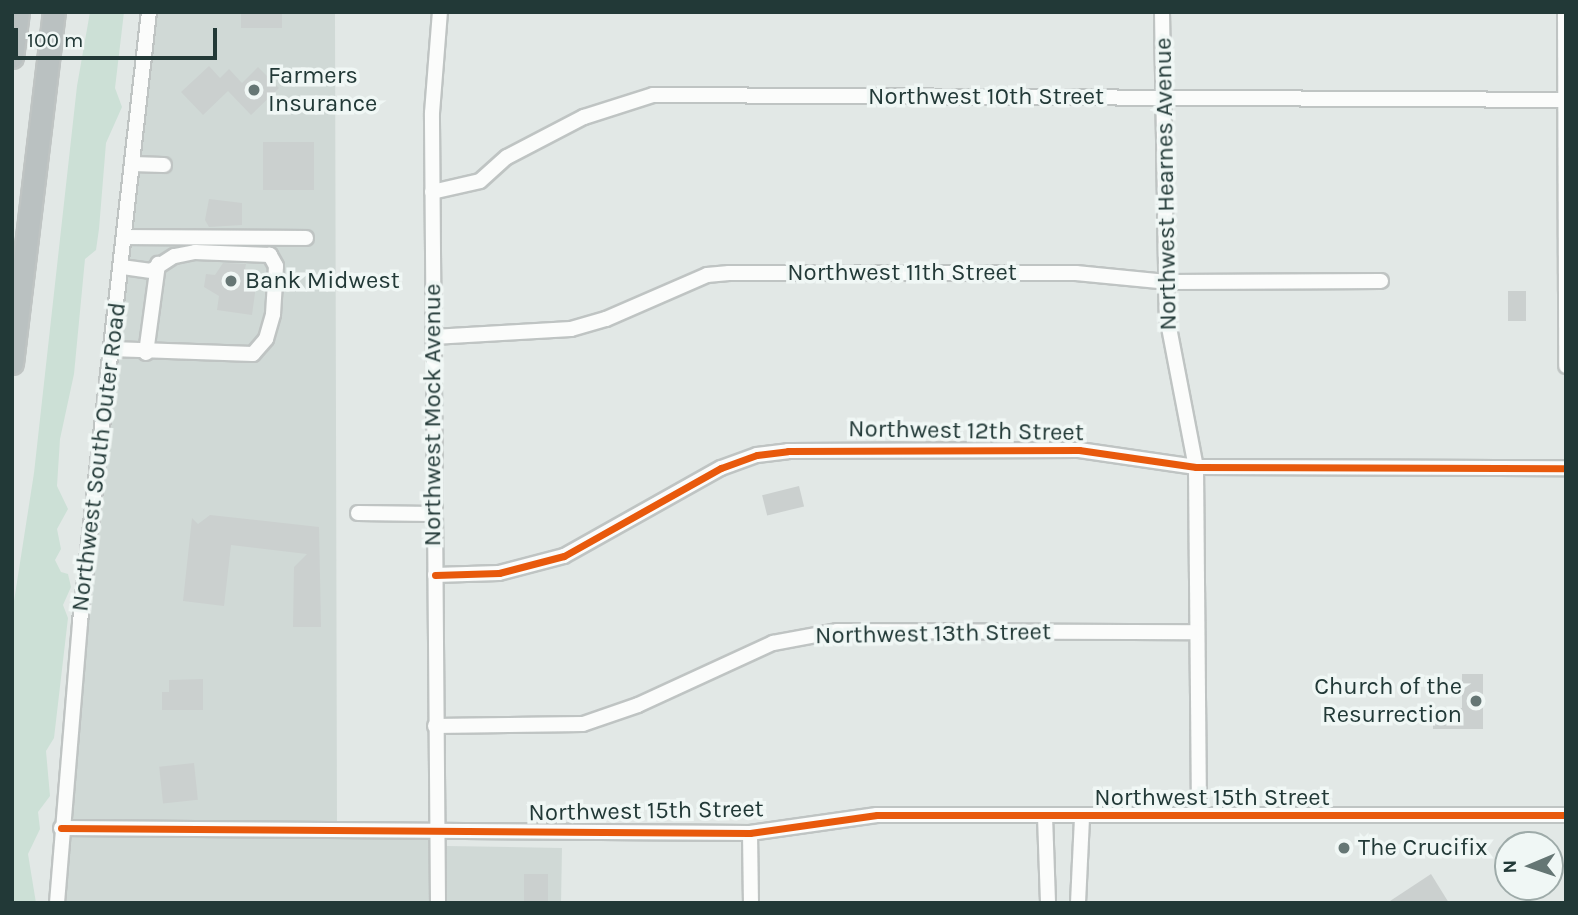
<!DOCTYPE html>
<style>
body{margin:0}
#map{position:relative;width:1578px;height:915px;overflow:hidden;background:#e2e8e6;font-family:Karla,sans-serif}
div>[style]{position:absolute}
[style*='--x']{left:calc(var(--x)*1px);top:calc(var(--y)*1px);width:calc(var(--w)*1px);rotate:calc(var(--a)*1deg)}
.built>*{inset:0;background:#d0d9d6;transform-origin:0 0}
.green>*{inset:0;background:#cce0d6}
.building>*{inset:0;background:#cbd0cf;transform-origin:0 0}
.roads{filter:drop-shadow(2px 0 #bfc4c3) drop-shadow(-2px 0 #bfc4c3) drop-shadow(0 2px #bfc4c3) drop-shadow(0 -2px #bfc4c3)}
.minor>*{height:14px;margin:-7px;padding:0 7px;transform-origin:7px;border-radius:7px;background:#fbfcfb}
.highway>*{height:21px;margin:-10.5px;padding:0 10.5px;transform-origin:10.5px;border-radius:10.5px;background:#bac1c1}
.cycleway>*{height:7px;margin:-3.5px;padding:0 3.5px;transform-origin:3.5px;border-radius:3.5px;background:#e8590c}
.dots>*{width:19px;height:19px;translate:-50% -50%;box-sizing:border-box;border:4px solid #f0f7f5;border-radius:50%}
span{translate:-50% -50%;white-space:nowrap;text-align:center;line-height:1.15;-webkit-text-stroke:7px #f0f7f5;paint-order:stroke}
.poi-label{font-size:24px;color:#223937}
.left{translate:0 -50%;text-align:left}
.right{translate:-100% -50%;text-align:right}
.street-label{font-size:24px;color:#223937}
.frame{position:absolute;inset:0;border:14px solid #223937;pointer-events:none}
.north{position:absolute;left:1494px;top:831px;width:70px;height:70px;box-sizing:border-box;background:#f0f7f5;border:2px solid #9eaba9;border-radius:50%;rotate:268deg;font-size:19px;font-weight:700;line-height:28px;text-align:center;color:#223937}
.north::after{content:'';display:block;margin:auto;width:24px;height:32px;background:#657674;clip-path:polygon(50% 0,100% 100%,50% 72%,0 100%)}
.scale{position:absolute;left:14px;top:28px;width:203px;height:32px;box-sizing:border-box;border:4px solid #223937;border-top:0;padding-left:9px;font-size:21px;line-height:24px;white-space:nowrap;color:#223937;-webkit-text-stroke:5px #f0f7f5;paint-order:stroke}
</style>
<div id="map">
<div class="built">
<div style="clip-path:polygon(149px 12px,335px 12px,337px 831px,434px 832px,438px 903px,57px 903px)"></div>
<div style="left:446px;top:846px;width:116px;height:57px;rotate:1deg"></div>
</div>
<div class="green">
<div style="clip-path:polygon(90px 12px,124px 12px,115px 88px,122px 107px,106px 143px,99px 229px,96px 250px,85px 259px,74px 374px,60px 439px,57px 486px,68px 509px,57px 529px,61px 549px,55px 560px,61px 572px,68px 574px,71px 587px,63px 605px,68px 618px,54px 738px,46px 751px,50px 796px,38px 812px,40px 829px,28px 854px,36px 903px,12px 903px,12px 614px,34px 473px,77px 86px)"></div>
</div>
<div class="building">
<div style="left:241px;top:12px;width:41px;height:16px"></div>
<div style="clip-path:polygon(209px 66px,220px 78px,229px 69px,242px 83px,258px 67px,279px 88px,251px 115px,228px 91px,203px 115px,181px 92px)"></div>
<div style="left:263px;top:142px;width:51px;height:48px"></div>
<div style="clip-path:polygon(209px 199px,242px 203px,242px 225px,209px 227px,205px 220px)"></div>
<div style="clip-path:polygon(223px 263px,246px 264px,245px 269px,258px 271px,252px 315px,217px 310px,219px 296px,204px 287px,206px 274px,215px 275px)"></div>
<div style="left:1508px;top:291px;width:18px;height:30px"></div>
<div style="left:799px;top:486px;width:21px;height:38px;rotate:76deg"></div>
<div style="clip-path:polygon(210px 515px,319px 527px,321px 627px,293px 627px,294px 567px,307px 554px,231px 545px,224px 606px,183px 601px,192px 518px,198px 524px)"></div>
<div style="clip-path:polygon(1462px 674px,1483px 674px,1483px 729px,1433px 729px,1433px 708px,1462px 708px)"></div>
<div style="clip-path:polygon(203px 679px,203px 710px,162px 710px,162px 692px,169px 692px,169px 680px)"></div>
<div style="left:194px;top:763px;width:37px;height:35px;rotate:84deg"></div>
<div style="left:524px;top:874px;width:24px;height:29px"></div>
<div style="clip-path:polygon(1431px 874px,1449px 903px,1387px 903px)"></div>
</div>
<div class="roads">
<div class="minor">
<div style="--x:1162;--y:12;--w:305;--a:89.1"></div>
<div style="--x:1167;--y:317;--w:153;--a:79.1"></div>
<div style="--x:1196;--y:467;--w:348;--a:89.5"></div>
<div style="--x:1565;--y:12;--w:354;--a:89.8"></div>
<div style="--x:132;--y:164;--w:32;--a:2"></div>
<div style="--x:432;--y:192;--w:49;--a:-12.9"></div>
<div style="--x:480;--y:181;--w:36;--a:-42"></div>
<div style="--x:507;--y:157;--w:87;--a:-27.5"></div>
<div style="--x:584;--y:117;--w:72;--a:-17.7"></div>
<div style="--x:653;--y:95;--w:910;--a:0.31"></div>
<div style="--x:124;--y:237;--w:182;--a:0.3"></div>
<div style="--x:433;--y:337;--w:138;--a:-3.3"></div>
<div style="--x:571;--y:329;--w:36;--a:-16"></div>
<div style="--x:606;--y:319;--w:110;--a:-23.5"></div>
<div style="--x:707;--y:275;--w:22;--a:-5"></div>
<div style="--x:729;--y:273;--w:347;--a:0"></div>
<div style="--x:1076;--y:273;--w:91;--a:5.6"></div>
<div style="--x:1167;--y:282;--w:214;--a:-0.3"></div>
<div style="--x:111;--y:349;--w:142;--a:2"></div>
<div style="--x:253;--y:354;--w:20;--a:-49"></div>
<div style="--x:266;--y:339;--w:26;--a:-74"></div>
<div style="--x:273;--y:314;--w:48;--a:-86.4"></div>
<div style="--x:276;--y:266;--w:13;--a:-119"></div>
<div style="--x:270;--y:255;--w:75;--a:-177.7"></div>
<div style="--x:195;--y:252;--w:21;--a:169"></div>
<div style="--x:174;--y:256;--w:27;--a:147"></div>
<div style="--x:151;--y:271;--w:30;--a:-172"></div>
<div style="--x:146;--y:353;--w:90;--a:-82.3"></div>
<div style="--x:358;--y:513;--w:75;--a:0.8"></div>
<div style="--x:435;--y:575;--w:64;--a:-1.8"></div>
<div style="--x:499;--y:573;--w:67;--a:-14.7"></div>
<div style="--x:564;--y:556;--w:180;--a:-29.3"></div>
<div style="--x:721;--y:468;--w:38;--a:-20"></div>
<div style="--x:757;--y:455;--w:31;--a:-7"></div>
<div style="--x:788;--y:451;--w:291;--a:-0.2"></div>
<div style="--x:1079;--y:450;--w:118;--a:8.3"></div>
<div style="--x:1196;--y:467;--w:370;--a:0.2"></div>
<div style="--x:435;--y:726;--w:148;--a:-0.8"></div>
<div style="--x:583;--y:724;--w:58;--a:-19.1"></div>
<div style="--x:638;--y:705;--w:149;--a:-24.7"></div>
<div style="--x:773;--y:643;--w:65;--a:-10.6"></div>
<div style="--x:837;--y:631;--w:360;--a:0.2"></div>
<div style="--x:1045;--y:816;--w:87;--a:88"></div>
<div style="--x:61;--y:828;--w:689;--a:0.42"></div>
<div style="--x:750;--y:833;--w:128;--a:-8.1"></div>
<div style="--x:877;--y:815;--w:689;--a:0"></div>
<div style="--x:750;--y:833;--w:70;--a:89.2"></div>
<div style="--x:57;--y:903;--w:282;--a:-85.3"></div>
<div style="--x:80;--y:622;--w:614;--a:-83.55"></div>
<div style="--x:438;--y:903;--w:790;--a:-90.44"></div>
<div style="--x:432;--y:113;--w:101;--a:-85.5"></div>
<div style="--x:1078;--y:903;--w:86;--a:-87.3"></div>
</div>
<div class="highway">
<div style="--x:12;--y:57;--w:45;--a:-82.4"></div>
<div style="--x:12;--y:363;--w:354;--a:-83.2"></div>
</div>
</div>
<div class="cycleway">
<div style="--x:435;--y:575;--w:64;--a:-1.8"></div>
<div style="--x:499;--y:573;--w:67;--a:-14.7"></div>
<div style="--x:564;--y:556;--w:180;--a:-29.3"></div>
<div style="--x:721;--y:468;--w:38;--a:-20"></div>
<div style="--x:757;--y:455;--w:31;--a:-7"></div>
<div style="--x:788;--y:451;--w:291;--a:-0.2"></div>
<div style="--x:1079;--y:450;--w:118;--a:8.3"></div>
<div style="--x:1196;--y:467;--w:370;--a:0.2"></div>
<div style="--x:61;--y:828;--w:689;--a:0.42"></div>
<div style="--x:750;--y:833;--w:128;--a:-8.1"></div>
<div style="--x:877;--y:815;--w:689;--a:0"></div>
</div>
<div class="dots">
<div style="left:254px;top:90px;background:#657674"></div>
<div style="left:231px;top:281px;background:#657674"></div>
<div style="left:1476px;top:701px;background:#657674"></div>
<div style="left:1344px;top:848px;background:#657674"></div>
</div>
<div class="poi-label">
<span class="left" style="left:268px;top:90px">Farmers<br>Insurance</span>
<span class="left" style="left:245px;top:281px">Bank Midwest</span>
<span class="right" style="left:1462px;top:701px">Church of the<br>Resurrection</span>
<span class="left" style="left:1358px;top:848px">The Crucifix</span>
</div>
<div class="street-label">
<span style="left:986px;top:97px">Northwest 10th Street</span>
<span style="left:1166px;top:184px;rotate:-91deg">Northwest Hearnes Avenue</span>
<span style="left:902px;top:273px">Northwest 11th Street</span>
<span style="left:433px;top:415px;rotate:-90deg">Northwest Mock Avenue</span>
<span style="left:966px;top:431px;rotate:1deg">Northwest 12th Street</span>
<span style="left:99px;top:457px;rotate:-83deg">Northwest South Outer Road</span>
<span style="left:933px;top:634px;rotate:-1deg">Northwest 13th Street</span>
<span style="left:1212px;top:798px">Northwest 15th Street</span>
<span style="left:646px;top:811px;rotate:-1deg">Northwest 15th Street</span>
</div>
<div class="frame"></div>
<div class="north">N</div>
<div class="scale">100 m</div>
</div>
